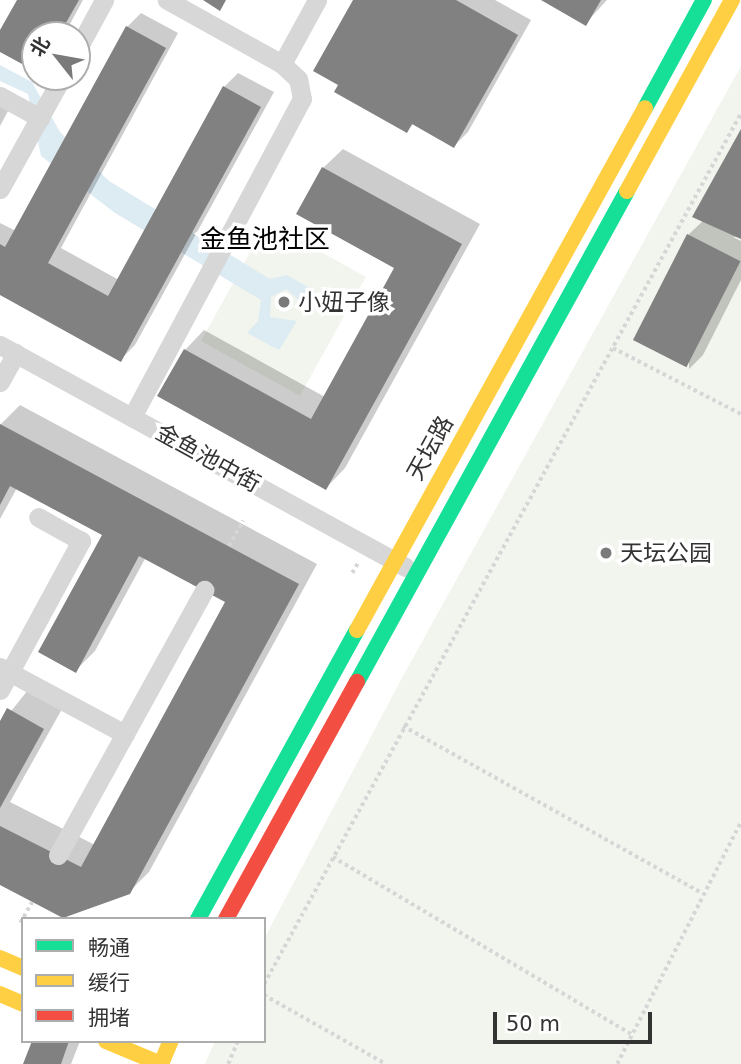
<!DOCTYPE html>
<meta charset="utf-8">
<style>
body{margin:0}
#map{position:relative;width:741px;height:1064px;overflow:hidden;background:#fff;font-family:"DejaVu Sans","Noto Sans SC",sans-serif}
div>[style]{position:absolute}
[style*='--x']{left:calc(var(--x)*1px);top:calc(var(--y)*1px);width:calc(var(--w)*1px);rotate:calc(var(--a)*1deg)}
.green>*{inset:0;background:#f1f5ed;transform-origin:0 0}
.water>*{inset:0;background:#ddebf3}
.shadow>*{inset:0;background:#0003}
.building>*{inset:0;background:#818181;transform-origin:0 0}
.path>*{height:3.5px;margin-top:-1.75px;transform-origin:0;background:repeating-linear-gradient(90deg,#d6d6d6 0 3.5px,transparent 0 7px)}
.street>*{height:19px;margin:-9.5px;padding:0 9.5px;transform-origin:9.5px;border-radius:9.5px;background:#d7d7d7}
.fast>*{height:16px;margin:-8px;padding:0 8px;transform-origin:8px;border-radius:8px;background:#16e098}
.slow>*{height:16px;margin:-8px;padding:0 8px;transform-origin:8px;border-radius:8px;background:#ffcf43}
.jam>*{height:16px;margin:-8px;padding:0 8px;transform-origin:8px;border-radius:8px;background:#f24e42}
.dots>*{width:19px;height:19px;translate:-50% -50%;box-sizing:border-box;border:4px solid #fff;border-radius:50%}
span{translate:-50% -50%;white-space:nowrap;text-align:center;line-height:1.15;-webkit-text-stroke:7px #fff;paint-order:stroke}
.poi-label{font-size:23px;color:#333}
.left{translate:0 -50%;text-align:left}
.street-label{font-size:23px;color:#333}
.quarter-label{font-size:26px;color:#000}
.legend{position:absolute;left:21px;top:917px;width:245px;height:126px;box-sizing:border-box;background:#fff;border:2px solid #adadad;margin:0;padding:9px 12px;list-style:none;font-size:21px;color:#333}
.legend li{display:flex;align-items:center;gap:14px;height:35px}
.legend b{width:35px;border:2px solid #adadad}
.north{position:absolute;left:21px;top:21px;width:70px;height:70px;box-sizing:border-box;background:#fff;border:2px solid #adadad;border-radius:50%;rotate:301deg;font-size:19px;font-weight:700;line-height:28px;text-align:center;color:#333}
.north::after{content:'';display:block;margin:auto;width:24px;height:32px;background:#7a7a7a;clip-path:polygon(50% 0,100% 100%,50% 72%,0 100%)}
.scale{position:absolute;left:493px;top:1012px;width:159px;height:32px;box-sizing:border-box;border:4px solid #333;border-top:0;padding-left:9px;font-size:21px;line-height:24px;white-space:nowrap;color:#333;-webkit-text-stroke:5px #fff;paint-order:stroke}
</style>
<div id="map">
<div class="green">
<div style="clip-path:polygon(741px 66px,741px 1064px,205px 1064px,215px 1041px,264px 1041px,264px 939px,403px 676px)"></div>
<div style="left:267px;top:222px;width:113px;height:136px;rotate:29deg"></div>
</div>
<div class="water">
<div style="clip-path:polygon(0 65px,32px 82px,60px 132px,109px 181px,270px 279px,287px 275px,315px 291px,306px 307px,286px 289px,271px 297px,270px 317px,297px 321px,279px 350px,247px 333px,258px 321px,261px 300px,115px 213px,41px 156px,28px 94px,0 81px)"></div>
</div>
<div class="shadow">
<div style="clip-path:polygon(19px 0,83px 0,64px 35px,35px 35px,35px 69px,0 50px,0 33px)"></div>
<div style="clip-path:polygon(355px 0,495px 0,531px 20px,468px 132px,454px 146px,414px 123px,407px 131px,340px 84px)"></div>
<div style="clip-path:polygon(545px 0,607px 0,585px 24px)"></div>
<div style="clip-path:polygon(141px 13px,178px 33px,61px 248px,119px 280px,224px 87px,238px 73px,274px 92px,135px 345px,121px 359px,0 293px,0 223px,16px 231px,127px 27px)"></div>
<div style="clip-path:polygon(0 88px,16px 96px,0 126px)"></div>
<div style="clip-path:polygon(741px 133px,741px 237px,733px 237px,741px 241px,741px 280px,703px 355px,689px 369px,688px 235px,704px 220px)"></div>
<div style="clip-path:polygon(343px 149px,480px 224px,345px 468px,326px 488px,185px 350px,204px 330px,325px 397px,396px 267px,323px 168px)"></div>
<div style="clip-path:polygon(20px 405px,317px 564px,149px 872px,129px 892px,0 883px,0 725px,28px 690px,62px 709px,10px 802px,95px 845px,228px 601px,146px 557px,95px 651px,75px 671px,104px 535px,17px 488px,0 519px,0 425px)"></div>
<div style="clip-path:polygon(34px 1041px,80px 1041px,71px 1064px,25px 1064px)"></div>
</div>
<div class="building">
<div style="clip-path:polygon(17px 0,79px 0,59px 35px,35px 35px,35px 71px,0 52px,0 30px)"></div>
<div style="clip-path:polygon(203px 0,226px 0,220px 11px)"></div>
<div style="clip-path:polygon(353px 0,456px 0,518px 35px,454px 148px,412px 124px,407px 133px,334px 92px,338px 85px,313px 71px)"></div>
<div style="clip-path:polygon(541px 0,601px 0,586px 26px)"></div>
<div style="clip-path:polygon(126px 26px,166px 48px,48px 263px,108px 296px,223px 86px,261px 107px,121px 362px,0 295px,0 244px,5px 247px)"></div>
<div style="clip-path:polygon(741px 129px,741px 239px,692px 217px)"></div>
<div style="clip-path:polygon(322px 167px,462px 244px,326px 490px,157px 396px,184px 349px,311px 419px,394px 268px,296px 214px)"></div>
<div style="left:687px;top:234px;width:60px;height:119px;rotate:27deg"></div>
<div style="clip-path:polygon(0 424px,299px 584px,130px 894px,63px 918px,0 885px,0 826px,81px 867px,225px 602px,139px 556px,76px 673px,38px 652px,102px 535px,10px 486px,0 505px)"></div>
<div style="clip-path:polygon(7px 708px,44px 729px,0 808px,0 721px)"></div>
<div style="clip-path:polygon(32px 1041px,69px 1041px,61px 1064px,23px 1064px)"></div>
</div>
<div class="path">
<div style="--x:613;--y:348;--w:144;--a:27.3"></div>
<div style="--x:229;--y:546;--w:29;--a:-61"></div>
<div style="--x:352;--y:573;--w:12;--a:-59"></div>
<div style="--x:403;--y:726;--w:342;--a:29.2"></div>
<div style="--x:333;--y:857;--w:347;--a:30.7"></div>
<div style="--x:20;--y:923;--w:24;--a:-60"></div>
<div style="--x:264;--y:984;--w:993;--a:-61.29"></div>
<div style="--x:264;--y:995;--w:140;--a:29.5"></div>
<div style="--x:228;--y:1064;--w:25;--a:-67"></div>
<div style="--x:617;--y:1064;--w:272;--a:-62.9"></div>
</div>
<div class="street">
<div style="--x:77;--y:50;--w:57;--a:-61.6"></div>
<div style="--x:282;--y:64;--w:73;--a:-61.3"></div>
<div style="--x:0;--y:96;--w:46;--a:28.8"></div>
<div style="--x:0;--y:189;--w:128;--a:-61"></div>
<div style="--x:0;--y:345;--w:462;--a:28.7"></div>
<div style="--x:0;--y:382;--w:33;--a:-61"></div>
<div style="--x:132;--y:417;--w:361;--a:-61.9"></div>
<div style="--x:302;--y:99;--w:20;--a:-101"></div>
<div style="--x:298;--y:79;--w:22;--a:-137"></div>
<div style="--x:282;--y:64;--w:132;--a:-150.9"></div>
<div style="--x:0;--y:667;--w:142;--a:28.2"></div>
<div style="--x:0;--y:690;--w:170;--a:-61.5"></div>
<div style="--x:81;--y:541;--w:49;--a:-150.8"></div>
<div style="--x:58;--y:855;--w:303;--a:-61.1"></div>
</div>
<div class="fast">
<div style="--x:645;--y:108;--w:123;--a:-61.4"></div>
<div style="--x:357;--y:682;--w:560;--a:-61.19"></div>
<div style="--x:198;--y:919;--w:330;--a:-61.2"></div>
</div>
<div class="slow">
<div style="--x:627;--y:191;--w:218;--a:-61.2"></div>
<div style="--x:357;--y:630;--w:596;--a:-61.11"></div>
<div style="--x:0;--y:958;--w:25;--a:23"></div>
<div style="--x:0;--y:994;--w:25;--a:23"></div>
<div style="--x:106;--y:1041;--w:60;--a:22.7"></div>
<div style="--x:161;--y:1064;--w:25;--a:-67"></div>
</div>
<div class="jam">
<div style="--x:226;--y:919;--w:271;--a:-61.1"></div>
</div>
<div class="dots">
<div style="left:284px;top:302px;background:#7a7a7a"></div>
<div style="left:606px;top:553px;background:#7a7a7a"></div>
</div>
<div class="poi-label">
<span class="left" style="left:298px;top:302px">小妞子像</span>
<span class="left" style="left:620px;top:553px">天坛公园</span>
</div>
<div class="street-label">
<span style="left:430px;top:448px;rotate:-61deg">天坛路</span>
<span style="left:208px;top:458px;rotate:29deg">金鱼池中街</span>
</div>
<div class="quarter-label">
<span style="left:265px;top:240px">金鱼池社区</span>
</div>
<ul class="legend">
<li><b style="height:9px;background:#16e098"></b>畅通</li>
<li><b style="height:9px;background:#ffcf43"></b>缓行</li>
<li><b style="height:9px;background:#f24e42"></b>拥堵</li>
</ul>
<div class="north">北</div>
<div class="scale">50 m</div>
</div>
